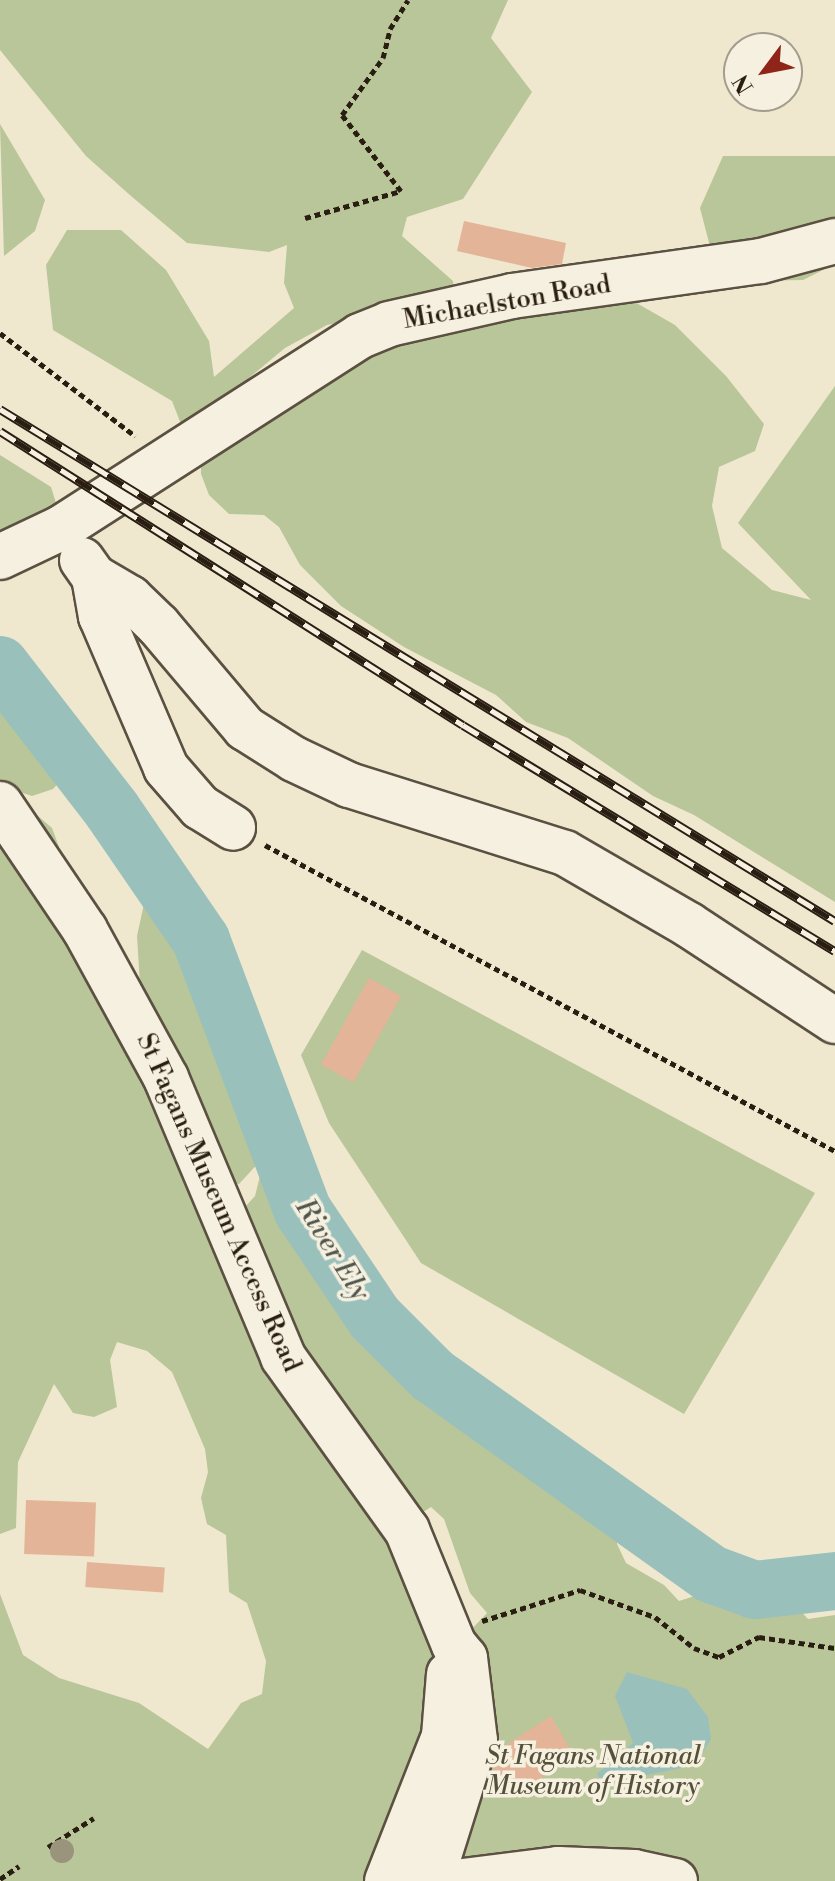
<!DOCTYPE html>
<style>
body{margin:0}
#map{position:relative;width:835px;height:1881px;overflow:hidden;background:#efe8ce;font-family:"Libre Bodoni",serif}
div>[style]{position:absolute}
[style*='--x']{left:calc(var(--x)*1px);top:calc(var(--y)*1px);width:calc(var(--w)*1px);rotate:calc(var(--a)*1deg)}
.green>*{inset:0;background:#b9c699}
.water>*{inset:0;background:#9ac0bb}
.river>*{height:58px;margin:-29px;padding:0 29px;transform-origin:29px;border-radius:29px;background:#9ac0bb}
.building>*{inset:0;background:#e3b498;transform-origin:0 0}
.path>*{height:5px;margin-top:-2.5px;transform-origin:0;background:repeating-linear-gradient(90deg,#2a1d12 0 6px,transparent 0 10px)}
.roads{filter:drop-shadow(2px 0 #5b5041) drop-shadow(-2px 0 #5b5041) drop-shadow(0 2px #5b5041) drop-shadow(0 -2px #5b5041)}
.minor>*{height:44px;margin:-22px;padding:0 22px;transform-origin:22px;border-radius:22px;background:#f5f0df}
.rail>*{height:9px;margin-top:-4.5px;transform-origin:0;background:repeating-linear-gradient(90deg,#f5f0df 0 18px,#2a1d12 0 36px);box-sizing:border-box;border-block:2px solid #2a1d12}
.trees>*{width:24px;height:24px;margin:-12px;border-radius:50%;background:#9a947d}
span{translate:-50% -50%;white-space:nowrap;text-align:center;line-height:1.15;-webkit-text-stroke:7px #f5f0df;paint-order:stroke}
.street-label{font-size:26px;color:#2a1d12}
.park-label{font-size:26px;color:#55503a;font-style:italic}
.water-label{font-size:28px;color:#51564d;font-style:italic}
.north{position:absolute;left:723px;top:32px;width:80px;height:80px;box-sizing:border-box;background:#f5f0df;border:2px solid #a49c8d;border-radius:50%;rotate:238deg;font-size:22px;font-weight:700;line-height:32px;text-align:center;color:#2a1d12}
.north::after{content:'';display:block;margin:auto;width:28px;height:36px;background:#8f2418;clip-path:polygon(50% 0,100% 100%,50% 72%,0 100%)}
</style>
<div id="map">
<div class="green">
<div style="clip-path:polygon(0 0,508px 0,491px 38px,532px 92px,463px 199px,407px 217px,402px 236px,453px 281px,454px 300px,327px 325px,285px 348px,184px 432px,172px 401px,53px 330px,46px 265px,67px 230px,121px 230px,166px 270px,209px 341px,214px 377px,294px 308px,284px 283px,287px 245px,269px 252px,187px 243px,131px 196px,86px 156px,0 50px)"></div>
<div style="clip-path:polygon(0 124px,45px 200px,35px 231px,4px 256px)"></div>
<div style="clip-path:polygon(723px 156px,835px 156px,835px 264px,803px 280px,739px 281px,713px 258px,700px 208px)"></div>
<div style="clip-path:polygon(626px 297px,675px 325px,726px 376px,764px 424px,755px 451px,719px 467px,712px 506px,722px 548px,772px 590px,811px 600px,738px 523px,835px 386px,835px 902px,694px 815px,653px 796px,568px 738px,526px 722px,496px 695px,404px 647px,341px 606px,300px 565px,279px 527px,264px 515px,229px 514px,209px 495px,201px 474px,201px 460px,295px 357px)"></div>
<div style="clip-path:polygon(0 455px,51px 487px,56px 503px,0 531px)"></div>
<div style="clip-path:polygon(evenodd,0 678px,15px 719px,58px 745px,67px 759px,64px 777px,53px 789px,32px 796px,20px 792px,17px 798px,52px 828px,59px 847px,57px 864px,141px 1001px,137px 936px,147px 890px,166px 889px,183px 902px,224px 958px,239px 995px,225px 1034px,230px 1044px,255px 1047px,268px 1075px,242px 1123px,263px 1158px,239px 1184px,229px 1183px,228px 1198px,245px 1207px,255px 1196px,260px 1176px,278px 1173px,304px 1197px,286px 1229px,334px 1244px,347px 1264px,347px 1297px,340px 1316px,406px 1386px,430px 1409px,450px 1416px,455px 1402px,476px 1396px,490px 1399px,502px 1432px,491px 1447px,546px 1476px,554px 1473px,572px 1482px,576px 1501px,617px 1519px,617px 1544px,626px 1563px,664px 1585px,679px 1601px,701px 1594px,715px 1603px,737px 1601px,756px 1616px,768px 1597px,792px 1602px,808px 1619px,835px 1615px,835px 1881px,0 1881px,0 1594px,23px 1655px,59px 1678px,139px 1703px,208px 1749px,241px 1703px,262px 1694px,266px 1661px,247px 1603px,229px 1592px,226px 1535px,207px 1524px,201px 1498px,208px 1472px,205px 1449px,172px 1372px,147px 1351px,117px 1342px,110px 1360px,117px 1407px,94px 1417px,73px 1413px,54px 1384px,18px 1462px,16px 1528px,0 1534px,0 678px,431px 1507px,444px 1519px,470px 1593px,487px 1613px,469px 1632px,417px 1516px,431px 1507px)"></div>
<div style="clip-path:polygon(362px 950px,815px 1193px,684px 1414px,421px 1263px,329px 1123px,301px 1055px)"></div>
</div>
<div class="water">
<div style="clip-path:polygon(627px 1672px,687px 1689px,708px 1717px,711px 1739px,702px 1754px,678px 1769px,603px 1783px,597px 1774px,633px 1743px,615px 1696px)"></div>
</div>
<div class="river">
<div style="--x:0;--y:665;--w:183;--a:52.3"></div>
<div style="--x:112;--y:810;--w:158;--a:55.6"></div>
<div style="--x:201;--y:940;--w:290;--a:69.4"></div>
<div style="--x:303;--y:1211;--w:129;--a:56.1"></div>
<div style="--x:375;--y:1318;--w:81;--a:45"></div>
<div style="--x:432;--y:1375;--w:343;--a:35.5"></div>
<div style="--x:711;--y:1574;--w:47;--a:20"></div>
<div style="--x:755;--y:1590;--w:81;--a:-6.4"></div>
</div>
<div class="building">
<div style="clip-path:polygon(464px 221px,566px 243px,562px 264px,532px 268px,457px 251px)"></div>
<div style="left:369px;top:978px;width:37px;height:99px;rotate:29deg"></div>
<div style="left:26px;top:1500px;width:70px;height:54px;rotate:2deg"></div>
<div style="left:87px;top:1562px;width:78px;height:25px;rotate:4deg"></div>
<div style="clip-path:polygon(551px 1716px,575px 1757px,522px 1790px,490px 1782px,498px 1750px)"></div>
</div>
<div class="path">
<div style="--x:305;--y:218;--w:100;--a:-15.7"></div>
<div style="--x:401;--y:191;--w:96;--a:-127.8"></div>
<div style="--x:342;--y:115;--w:70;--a:-54.3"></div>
<div style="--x:383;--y:58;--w:30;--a:-76"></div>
<div style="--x:390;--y:29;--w:34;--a:-58"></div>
<div style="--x:0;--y:333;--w:170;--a:37.3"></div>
<div style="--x:265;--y:845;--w:647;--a:28.23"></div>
<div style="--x:482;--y:1621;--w:103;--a:-17.6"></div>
<div style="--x:580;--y:1590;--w:80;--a:19.8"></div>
<div style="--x:655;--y:1617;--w:50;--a:38.5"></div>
<div style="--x:694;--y:1648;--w:27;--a:20"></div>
<div style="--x:719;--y:1657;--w:45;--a:-26.6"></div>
<div style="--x:759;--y:1637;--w:77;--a:8.2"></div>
<div style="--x:48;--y:1847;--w:54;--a:-32.2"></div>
<div style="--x:0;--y:1879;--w:23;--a:-34"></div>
</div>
<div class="roads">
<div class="minor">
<div style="--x:0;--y:557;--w:68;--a:-25.4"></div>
<div style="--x:61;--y:528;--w:355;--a:-32.7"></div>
<div style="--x:360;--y:336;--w:31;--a:-22"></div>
<div style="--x:389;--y:324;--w:126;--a:-12.8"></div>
<div style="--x:512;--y:296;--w:251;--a:-8"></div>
<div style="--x:761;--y:261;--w:77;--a:-15.1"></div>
<div style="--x:82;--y:560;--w:21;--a:55"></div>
<div style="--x:94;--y:577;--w:40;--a:80"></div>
<div style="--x:101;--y:616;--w:165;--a:66.8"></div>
<div style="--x:166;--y:768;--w:52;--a:48.9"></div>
<div style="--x:200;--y:807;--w:39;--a:32"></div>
<div style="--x:94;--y:577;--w:42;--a:30.3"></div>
<div style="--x:130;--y:598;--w:39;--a:44"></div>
<div style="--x:158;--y:625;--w:135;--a:49.8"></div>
<div style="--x:245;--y:728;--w:58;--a:32.3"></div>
<div style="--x:294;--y:759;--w:61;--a:25.3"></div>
<div style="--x:349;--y:785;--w:226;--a:17.5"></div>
<div style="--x:565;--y:853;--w:143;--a:30.1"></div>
<div style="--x:689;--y:925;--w:175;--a:33.3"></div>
<div style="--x:0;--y:804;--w:152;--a:56"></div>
<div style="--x:85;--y:930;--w:169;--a:61.3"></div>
<div style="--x:166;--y:1078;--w:303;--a:67.2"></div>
<div style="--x:283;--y:1357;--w:213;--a:54.4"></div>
<div style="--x:407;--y:1530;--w:124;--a:67.8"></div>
<div style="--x:454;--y:1645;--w:17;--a:50"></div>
<div style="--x:465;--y:1658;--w:84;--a:83.1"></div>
<div style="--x:475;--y:1741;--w:147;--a:107.4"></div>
<div style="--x:387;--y:1881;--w:156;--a:-68.5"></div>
<div style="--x:444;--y:1736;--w:62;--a:-85.4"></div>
<div style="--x:463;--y:1881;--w:96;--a:-7.2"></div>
<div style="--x:558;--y:1869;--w:76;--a:2.3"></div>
<div style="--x:634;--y:1872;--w:42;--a:12.4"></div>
</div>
</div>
<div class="rail">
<div style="--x:0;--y:409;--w:979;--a:31.52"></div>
<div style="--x:0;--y:431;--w:548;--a:32.42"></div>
<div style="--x:463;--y:725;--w:435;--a:31.3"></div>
</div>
<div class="trees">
<div style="left:62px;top:1851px"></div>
</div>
<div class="street-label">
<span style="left:507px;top:303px;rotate:-10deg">Michaelston Road</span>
<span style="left:218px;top:1203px;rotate:66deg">St Fagans Museum Access Road</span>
</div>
<div class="park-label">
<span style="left:593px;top:1772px">St Fagans National<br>Museum of History</span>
</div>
<div class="water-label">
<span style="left:332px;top:1250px;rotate:58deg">River Ely</span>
</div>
<div class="north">N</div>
</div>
